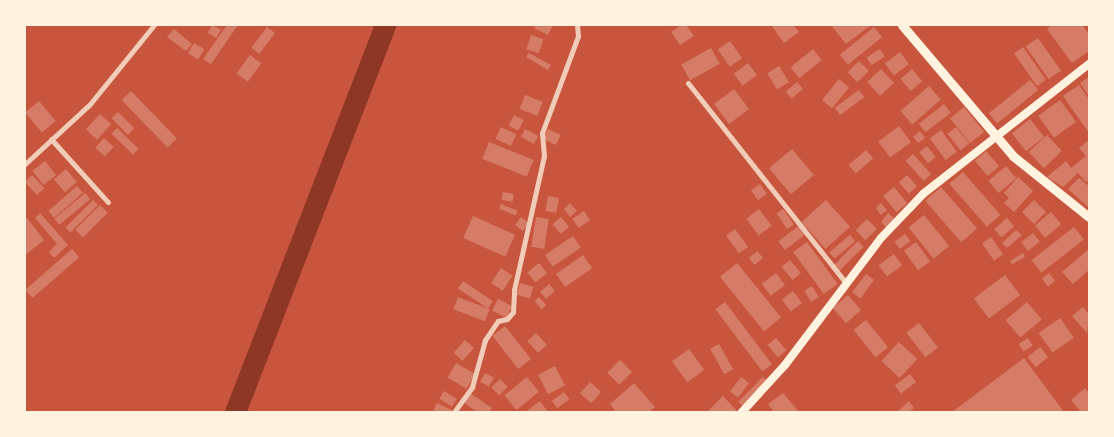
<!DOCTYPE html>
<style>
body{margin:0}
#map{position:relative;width:1114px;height:437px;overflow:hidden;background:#c8553d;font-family:"Noto Sans",sans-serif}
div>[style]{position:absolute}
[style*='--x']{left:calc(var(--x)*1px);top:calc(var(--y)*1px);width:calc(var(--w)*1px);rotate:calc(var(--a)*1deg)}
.river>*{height:21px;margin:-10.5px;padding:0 10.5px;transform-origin:10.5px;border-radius:10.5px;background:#8f3625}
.building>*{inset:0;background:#d67c66;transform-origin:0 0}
.minor>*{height:5px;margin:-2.5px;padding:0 2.5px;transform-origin:2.5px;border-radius:2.5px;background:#f1ccb7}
.secondary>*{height:8px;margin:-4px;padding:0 4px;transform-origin:4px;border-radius:4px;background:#fff3e0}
.trunk>*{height:9px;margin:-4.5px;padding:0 4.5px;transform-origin:4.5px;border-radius:4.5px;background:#fff3e0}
span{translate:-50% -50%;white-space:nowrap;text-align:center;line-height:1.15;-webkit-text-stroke:4px #fff3e0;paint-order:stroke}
.frame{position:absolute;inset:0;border:26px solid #fff3e0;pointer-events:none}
</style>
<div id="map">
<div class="river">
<div style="--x:235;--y:412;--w:415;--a:-68.8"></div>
</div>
<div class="building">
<div style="left:212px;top:25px;width:10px;height:9px;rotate:29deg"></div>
<div style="clip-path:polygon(227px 25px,238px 25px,211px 64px,203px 59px)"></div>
<div style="clip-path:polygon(536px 25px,553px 25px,548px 35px,534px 28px)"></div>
<div style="clip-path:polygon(681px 25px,686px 25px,694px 36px,680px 45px,671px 32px)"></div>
<div style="clip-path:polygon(771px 25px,793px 25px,799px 32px,784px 43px)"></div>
<div style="clip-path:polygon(831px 25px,871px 25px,846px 44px)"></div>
<div style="clip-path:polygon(1052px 25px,1082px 25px,1089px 34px,1089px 51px,1072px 63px,1047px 29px)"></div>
<div style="left:267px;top:27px;width:10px;height:26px;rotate:37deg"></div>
<div style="left:874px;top:27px;width:13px;height:44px;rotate:51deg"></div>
<div style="clip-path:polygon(174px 29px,192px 44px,186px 51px,167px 37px)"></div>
<div style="left:531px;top:35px;width:13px;height:15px;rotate:18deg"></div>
<div style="left:1038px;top:38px;width:40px;height:15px;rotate:55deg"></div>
<div style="left:730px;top:41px;width:21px;height:15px;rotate:55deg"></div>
<div style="left:194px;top:43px;width:12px;height:12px;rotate:31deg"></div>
<div style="left:1023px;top:47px;width:40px;height:11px;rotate:55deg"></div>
<div style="left:711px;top:48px;width:18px;height:34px;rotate:61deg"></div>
<div style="left:813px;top:49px;width:14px;height:29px;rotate:51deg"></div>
<div style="left:880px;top:49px;width:9px;height:16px;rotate:58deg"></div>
<div style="left:900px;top:52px;width:15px;height:19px;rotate:53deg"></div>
<div style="clip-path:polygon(529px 53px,551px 65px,548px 70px,526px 57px)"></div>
<div style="left:250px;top:55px;width:14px;height:23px;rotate:36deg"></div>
<div style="left:859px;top:61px;width:14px;height:16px;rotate:45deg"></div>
<div style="left:748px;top:63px;width:15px;height:18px;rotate:53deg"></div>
<div style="left:779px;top:66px;width:19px;height:14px;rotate:58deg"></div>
<div style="left:881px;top:69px;width:19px;height:19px;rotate:47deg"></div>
<div style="left:912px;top:69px;width:16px;height:15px;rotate:50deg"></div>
<div style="clip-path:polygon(1089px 77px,1089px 96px,1080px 83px)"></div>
<div style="left:839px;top:79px;width:13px;height:27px;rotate:39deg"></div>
<div style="left:1030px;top:80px;width:13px;height:53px;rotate:51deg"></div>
<div style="left:797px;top:82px;width:9px;height:15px;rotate:49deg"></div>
<div style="clip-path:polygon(1079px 85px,1089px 99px,1089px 133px,1063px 96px)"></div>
<div style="left:929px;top:86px;width:18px;height:38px;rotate:49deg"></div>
<div style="left:734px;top:89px;width:25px;height:25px;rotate:53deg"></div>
<div style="left:859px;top:90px;width:9px;height:30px;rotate:54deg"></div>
<div style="left:131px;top:91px;width:66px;height:13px;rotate:46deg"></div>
<div style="left:525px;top:95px;width:19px;height:15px;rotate:21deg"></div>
<div style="left:1060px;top:100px;width:27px;height:27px;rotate:54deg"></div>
<div style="left:39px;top:101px;width:26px;height:18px;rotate:50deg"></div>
<div style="left:944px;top:104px;width:11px;height:32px;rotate:52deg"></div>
<div style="left:964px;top:107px;width:32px;height:18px;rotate:51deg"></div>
<div style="left:118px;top:112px;width:23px;height:9px;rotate:45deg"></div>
<div style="left:100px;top:114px;width:15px;height:21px;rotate:42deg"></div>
<div style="left:514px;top:115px;width:11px;height:12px;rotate:27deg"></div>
<div style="left:1030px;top:119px;width:23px;height:23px;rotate:52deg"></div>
<div style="left:899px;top:126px;width:20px;height:26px;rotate:53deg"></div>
<div style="left:501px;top:127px;width:17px;height:13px;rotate:25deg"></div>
<div style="left:956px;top:127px;width:21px;height:11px;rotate:51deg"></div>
<div style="left:117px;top:128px;width:30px;height:8px;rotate:44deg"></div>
<div style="left:525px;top:129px;width:15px;height:9px;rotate:28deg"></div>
<div style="left:548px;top:129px;width:14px;height:11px;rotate:25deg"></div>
<div style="left:941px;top:130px;width:27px;height:14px;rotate:54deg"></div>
<div style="clip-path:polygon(920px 131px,925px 138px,918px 143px,913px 137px)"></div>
<div style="left:1047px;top:135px;width:22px;height:25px;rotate:47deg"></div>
<div style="left:104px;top:138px;width:13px;height:13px;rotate:42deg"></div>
<div style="clip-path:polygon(1089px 140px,1089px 180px,1086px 182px,1078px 173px,1063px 187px,1047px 177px,1066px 161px,1071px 168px,1086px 156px,1079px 148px)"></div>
<div style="left:489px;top:142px;width:48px;height:18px;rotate:22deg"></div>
<div style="left:927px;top:146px;width:14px;height:10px;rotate:51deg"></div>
<div style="left:792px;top:149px;width:34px;height:30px;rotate:50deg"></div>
<div style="left:866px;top:150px;width:11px;height:23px;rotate:49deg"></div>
<div style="left:986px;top:151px;width:20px;height:15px;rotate:49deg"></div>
<div style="left:913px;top:154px;width:27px;height:10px;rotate:48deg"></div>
<div style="left:45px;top:161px;width:18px;height:16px;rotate:52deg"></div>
<div style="left:1006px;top:166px;width:16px;height:23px;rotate:50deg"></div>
<div style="left:66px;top:169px;width:17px;height:16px;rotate:50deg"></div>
<div style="left:963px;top:172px;width:57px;height:18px;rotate:49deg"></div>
<div style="left:32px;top:175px;width:18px;height:10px;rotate:47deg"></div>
<div style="left:907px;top:175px;width:15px;height:11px;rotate:48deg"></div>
<div style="clip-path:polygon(1018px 177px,1033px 191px,1014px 212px,1004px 203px,1009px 198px,1004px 193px)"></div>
<div style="clip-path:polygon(1079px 178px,1089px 186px,1089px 208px,1068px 189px)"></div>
<div style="left:760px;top:184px;width:12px;height:11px;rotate:55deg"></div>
<div style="left:77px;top:186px;width:9px;height:38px;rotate:49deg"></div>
<div style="left:894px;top:187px;width:21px;height:14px;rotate:51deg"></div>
<div style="left:941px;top:187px;width:55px;height:21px;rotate:49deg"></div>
<div style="left:503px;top:192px;width:11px;height:8px;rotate:10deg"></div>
<div style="left:85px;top:193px;width:8px;height:40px;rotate:50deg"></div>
<div style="left:548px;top:196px;width:11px;height:15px;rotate:10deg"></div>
<div style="left:93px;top:200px;width:7px;height:39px;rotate:45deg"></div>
<div style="left:826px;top:200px;width:36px;height:33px;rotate:48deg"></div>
<div style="left:1034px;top:200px;width:17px;height:17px;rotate:45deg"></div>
<div style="clip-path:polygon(570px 203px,577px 211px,570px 217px,564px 209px)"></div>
<div style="clip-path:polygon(881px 203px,887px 210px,881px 215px,876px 208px)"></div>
<div style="left:501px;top:204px;width:18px;height:5px;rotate:22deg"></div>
<div style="left:100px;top:205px;width:11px;height:35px;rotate:45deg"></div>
<div style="left:759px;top:209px;width:21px;height:16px;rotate:53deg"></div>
<div style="left:783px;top:209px;width:19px;height:8px;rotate:55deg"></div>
<div style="left:584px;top:211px;width:11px;height:14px;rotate:56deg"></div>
<div style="left:1051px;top:212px;width:16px;height:21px;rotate:50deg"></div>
<div style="clip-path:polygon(40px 213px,68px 245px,54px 258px,49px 252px,57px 244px,35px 218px)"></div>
<div style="clip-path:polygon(888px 213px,894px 218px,886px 227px,881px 222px)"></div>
<div style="left:924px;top:215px;width:40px;height:20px;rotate:51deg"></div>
<div style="left:473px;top:216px;width:46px;height:24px;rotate:24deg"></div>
<div style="left:521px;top:217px;width:10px;height:10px;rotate:37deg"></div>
<div style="left:536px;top:217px;width:13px;height:30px;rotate:9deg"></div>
<div style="left:561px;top:217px;width:13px;height:11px;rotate:51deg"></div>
<div style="clip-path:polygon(27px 218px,44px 240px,25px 255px,25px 220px)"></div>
<div style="left:1007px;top:218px;width:11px;height:17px;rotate:49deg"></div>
<div style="left:867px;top:219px;width:14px;height:16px;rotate:45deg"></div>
<div style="left:798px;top:226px;width:11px;height:25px;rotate:52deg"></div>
<div style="left:1074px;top:227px;width:16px;height:54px;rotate:52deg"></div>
<div style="left:735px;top:229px;width:22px;height:11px;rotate:54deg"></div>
<div style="clip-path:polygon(1016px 230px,1022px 235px,1007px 248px,1002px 243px)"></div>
<div style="left:1033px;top:233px;width:11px;height:15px;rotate:52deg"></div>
<div style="left:905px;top:234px;width:9px;height:13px;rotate:54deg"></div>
<div style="left:850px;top:235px;width:8px;height:27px;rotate:50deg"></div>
<div style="left:573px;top:236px;width:14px;height:34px;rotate:56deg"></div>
<div style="left:991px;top:237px;width:21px;height:11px;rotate:55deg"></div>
<div style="left:858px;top:241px;width:8px;height:35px;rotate:45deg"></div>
<div style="left:807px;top:242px;width:52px;height:17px;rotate:54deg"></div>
<div style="left:916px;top:242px;width:24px;height:15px;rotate:54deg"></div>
<div style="left:72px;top:249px;width:11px;height:62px;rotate:49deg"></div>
<div style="clip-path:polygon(1089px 249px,1089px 270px,1073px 284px,1062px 272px)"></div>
<div style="left:757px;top:251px;width:9px;height:11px;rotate:49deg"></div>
<div style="clip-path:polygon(1023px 253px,1025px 257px,1012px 264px,1010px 261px)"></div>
<div style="left:894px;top:254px;width:14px;height:19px;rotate:54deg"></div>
<div style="left:583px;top:255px;width:16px;height:33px;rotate:55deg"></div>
<div style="left:790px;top:260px;width:17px;height:11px;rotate:50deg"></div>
<div style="left:539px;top:263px;width:13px;height:15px;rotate:51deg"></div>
<div style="left:737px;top:263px;width:70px;height:22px;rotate:51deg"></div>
<div style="left:501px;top:268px;width:14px;height:18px;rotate:34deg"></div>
<div style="left:776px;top:273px;width:15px;height:18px;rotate:53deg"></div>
<div style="left:1049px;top:273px;width:10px;height:9px;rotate:53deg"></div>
<div style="left:866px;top:274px;width:10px;height:23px;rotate:37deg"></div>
<div style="left:1005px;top:275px;width:25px;height:39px;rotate:53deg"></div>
<div style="left:463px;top:281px;width:36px;height:9px;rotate:34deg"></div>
<div style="left:520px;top:283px;width:14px;height:12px;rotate:17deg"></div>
<div style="left:549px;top:284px;width:9px;height:12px;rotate:49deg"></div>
<div style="left:812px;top:286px;width:13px;height:9px;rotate:58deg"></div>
<div style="left:793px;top:291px;width:15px;height:14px;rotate:53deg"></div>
<div style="left:848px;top:295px;width:20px;height:20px;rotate:49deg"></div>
<div style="left:458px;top:297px;width:34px;height:13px;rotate:21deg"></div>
<div style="left:539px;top:297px;width:11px;height:6px;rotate:49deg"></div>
<div style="left:498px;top:299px;width:16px;height:13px;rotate:27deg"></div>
<div style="left:725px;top:302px;width:78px;height:12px;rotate:53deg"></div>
<div style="left:1027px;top:302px;width:23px;height:28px;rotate:50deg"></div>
<div style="clip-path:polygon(1083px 307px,1089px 314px,1087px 333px,1072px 316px)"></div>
<div style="left:1060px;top:318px;width:24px;height:26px;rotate:55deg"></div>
<div style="left:866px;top:320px;width:35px;height:16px;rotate:51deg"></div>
<div style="left:919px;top:323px;width:31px;height:16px;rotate:52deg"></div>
<div style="left:505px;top:326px;width:42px;height:16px;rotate:52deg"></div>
<div style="left:536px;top:333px;width:16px;height:12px;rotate:47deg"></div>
<div style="left:776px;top:338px;width:16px;height:11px;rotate:50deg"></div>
<div style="left:1028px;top:338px;width:9px;height:11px;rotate:58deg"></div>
<div style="left:465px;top:340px;width:12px;height:17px;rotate:42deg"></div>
<div style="left:899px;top:342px;width:25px;height:26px;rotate:43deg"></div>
<div style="left:719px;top:344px;width:29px;height:10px;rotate:61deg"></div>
<div style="left:1040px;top:347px;width:13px;height:16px;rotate:51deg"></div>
<div style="left:689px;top:349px;width:26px;height:21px;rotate:54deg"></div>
<div style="clip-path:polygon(1024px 358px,1064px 412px,952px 412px)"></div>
<div style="left:620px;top:360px;width:17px;height:18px;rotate:45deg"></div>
<div style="left:456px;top:363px;width:22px;height:17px;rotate:30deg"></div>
<div style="left:555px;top:366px;width:22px;height:19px;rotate:63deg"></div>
<div style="left:485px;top:373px;width:10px;height:10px;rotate:29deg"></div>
<div style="left:910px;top:374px;width:10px;height:19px;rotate:53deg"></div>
<div style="left:527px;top:377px;width:19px;height:29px;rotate:51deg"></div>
<div style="left:741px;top:377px;width:10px;height:18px;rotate:37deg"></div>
<div style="left:763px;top:377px;width:7px;height:35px;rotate:45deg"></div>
<div style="left:500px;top:379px;width:11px;height:12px;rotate:45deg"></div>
<div style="left:590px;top:382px;width:15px;height:15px;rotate:42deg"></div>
<div style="clip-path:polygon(634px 383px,655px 407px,649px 412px,616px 412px,610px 404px)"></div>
<div style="clip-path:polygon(1085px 388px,1089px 393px,1089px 412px,1081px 412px,1071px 400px)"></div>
<div style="left:444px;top:391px;width:15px;height:9px;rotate:32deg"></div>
<div style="left:564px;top:392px;width:9px;height:15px;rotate:54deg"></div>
<div style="clip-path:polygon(470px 393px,492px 408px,489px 412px,477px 412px,463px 402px)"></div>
<div style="clip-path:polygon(783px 393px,799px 412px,774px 412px,768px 404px)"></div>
<div style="clip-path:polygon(723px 396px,738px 412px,707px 412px)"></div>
<div style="clip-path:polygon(540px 401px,548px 412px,529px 412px,528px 410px)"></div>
<div style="clip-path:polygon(909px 401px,914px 408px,909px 412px,897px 412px)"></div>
<div style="clip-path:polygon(437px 403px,452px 410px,451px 412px,433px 412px)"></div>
</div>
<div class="minor">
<div style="--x:688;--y:83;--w:255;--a:51.7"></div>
<div style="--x:51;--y:139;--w:85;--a:47.9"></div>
<div style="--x:25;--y:164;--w:88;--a:-42.7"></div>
<div style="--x:90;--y:104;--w:102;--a:-51"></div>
<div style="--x:454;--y:412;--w:31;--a:-54"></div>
<div style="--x:472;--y:387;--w:49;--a:-74.5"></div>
<div style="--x:485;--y:340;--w:23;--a:-56"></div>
<div style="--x:498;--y:321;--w:9;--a:-13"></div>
<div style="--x:507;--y:319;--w:9;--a:-49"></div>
<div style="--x:513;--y:312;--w:22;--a:-87"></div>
<div style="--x:514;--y:290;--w:137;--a:-77.4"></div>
<div style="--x:544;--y:156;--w:23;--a:-95"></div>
<div style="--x:542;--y:133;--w:103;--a:-69.6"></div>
<div style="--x:578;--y:36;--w:11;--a:-95"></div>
</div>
<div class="secondary">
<div style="--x:742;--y:412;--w:64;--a:-47.5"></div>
<div style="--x:785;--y:365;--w:159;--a:-52.9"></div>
<div style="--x:881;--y:238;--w:61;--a:-46.3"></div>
<div style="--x:923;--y:194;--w:211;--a:-38.1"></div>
</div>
<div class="trunk">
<div style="--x:902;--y:25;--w:172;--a:49.7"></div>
<div style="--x:1013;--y:156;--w:97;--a:38.8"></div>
</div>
<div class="frame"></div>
</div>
